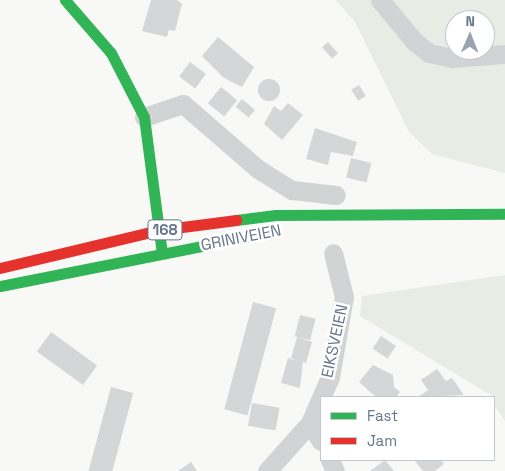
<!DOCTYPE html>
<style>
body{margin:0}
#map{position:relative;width:505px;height:471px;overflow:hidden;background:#f8f8f7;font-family:"Space Grotesk",sans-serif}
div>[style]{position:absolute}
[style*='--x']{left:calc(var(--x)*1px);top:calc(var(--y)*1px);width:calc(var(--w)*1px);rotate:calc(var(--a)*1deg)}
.green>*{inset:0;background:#e8ece5}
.building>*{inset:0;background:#d5d6d7;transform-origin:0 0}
.round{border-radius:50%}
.street>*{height:19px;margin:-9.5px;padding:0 9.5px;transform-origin:9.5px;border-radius:9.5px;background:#d2d3d4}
.fast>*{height:11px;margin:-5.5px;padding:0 5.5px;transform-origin:5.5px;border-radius:5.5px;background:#30b455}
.jam>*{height:11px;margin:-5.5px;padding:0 5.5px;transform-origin:5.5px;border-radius:5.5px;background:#e5322d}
span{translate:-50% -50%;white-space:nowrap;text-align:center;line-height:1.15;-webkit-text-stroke:5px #fff;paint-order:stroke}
.shield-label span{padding:1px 4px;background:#fff;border:1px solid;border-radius:4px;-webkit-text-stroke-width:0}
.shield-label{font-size:15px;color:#66768a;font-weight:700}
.street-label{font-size:16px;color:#66768a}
.legend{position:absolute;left:320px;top:396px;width:175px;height:65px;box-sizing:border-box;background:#fff;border:1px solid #c2c8d0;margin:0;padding:6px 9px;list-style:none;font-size:15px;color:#66768a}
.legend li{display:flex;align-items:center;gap:10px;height:25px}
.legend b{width:25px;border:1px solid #c2c8d0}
.north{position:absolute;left:445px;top:10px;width:50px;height:50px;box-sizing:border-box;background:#fff;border:1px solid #c2c8d0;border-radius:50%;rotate:1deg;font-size:14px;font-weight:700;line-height:20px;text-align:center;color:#66768a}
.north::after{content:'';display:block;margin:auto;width:18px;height:22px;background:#99a4b0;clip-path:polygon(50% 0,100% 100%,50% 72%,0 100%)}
</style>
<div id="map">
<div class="green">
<div style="clip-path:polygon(evenodd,336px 0,505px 0,505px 173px,432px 154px,409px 132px,355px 22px,336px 0,455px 20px,485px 20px,485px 50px,455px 50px,455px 20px)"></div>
<div style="clip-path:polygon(505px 275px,505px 421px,494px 405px,494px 397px,360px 316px,362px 296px)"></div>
</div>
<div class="building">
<div style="clip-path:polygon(151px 0,177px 0,182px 4px,175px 31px,169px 30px,167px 37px,142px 31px)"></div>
<div style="clip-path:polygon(218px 37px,254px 67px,242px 87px,224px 78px,202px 56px)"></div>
<div style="left:328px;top:42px;width:15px;height:8px;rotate:48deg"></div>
<div style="left:190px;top:62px;width:20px;height:18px;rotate:37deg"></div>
<div class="round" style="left:258px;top:79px;width:22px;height:22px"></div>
<div style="left:359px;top:85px;width:13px;height:9px;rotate:58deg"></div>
<div style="left:221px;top:87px;width:21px;height:21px;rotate:39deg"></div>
<div style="left:242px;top:99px;width:17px;height:10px;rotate:40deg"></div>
<div style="clip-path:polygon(288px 103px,303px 115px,282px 140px,264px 124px,274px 106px,281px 111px)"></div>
<div style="clip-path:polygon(315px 128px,357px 142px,353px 156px,331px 152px,328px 165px,306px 159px)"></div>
<div style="left:351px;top:158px;width:21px;height:20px;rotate:14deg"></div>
<div style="left:253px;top:302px;width:24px;height:111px;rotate:15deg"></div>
<div style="left:300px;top:315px;width:16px;height:22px;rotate:14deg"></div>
<div style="left:51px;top:332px;width:57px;height:24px;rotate:36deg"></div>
<div style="left:381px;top:336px;width:18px;height:15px;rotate:34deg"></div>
<div style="clip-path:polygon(297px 337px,312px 342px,306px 363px,303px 362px,300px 388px,281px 383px,288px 358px,298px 361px,291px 358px)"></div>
<div style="clip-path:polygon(373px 365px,393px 375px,394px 387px,400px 392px,396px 397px,376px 397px,359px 382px)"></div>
<div style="clip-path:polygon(437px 369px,446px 381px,452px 378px,464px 395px,418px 397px,428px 390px,421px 380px)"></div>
<div style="left:111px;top:387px;width:23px;height:87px;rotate:15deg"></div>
<div style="left:252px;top:403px;width:28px;height:23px;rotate:10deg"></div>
<div style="clip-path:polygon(385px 460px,394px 471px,370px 471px)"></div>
<div style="clip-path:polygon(414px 460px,441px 460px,444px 464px,435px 471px,423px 471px)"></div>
<div style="clip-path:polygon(191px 462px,197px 471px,178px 471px)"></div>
</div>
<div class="street">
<div style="--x:380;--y:0;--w:53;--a:50.3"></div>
<div style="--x:414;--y:41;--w:19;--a:39"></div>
<div style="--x:429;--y:53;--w:24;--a:12"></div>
<div style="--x:452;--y:58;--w:53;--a:-4.3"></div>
<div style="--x:144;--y:117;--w:41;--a:-18.4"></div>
<div style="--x:183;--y:104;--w:99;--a:40.9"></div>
<div style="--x:258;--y:169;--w:40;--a:32"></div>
<div style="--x:292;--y:190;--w:44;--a:6.5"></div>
<div style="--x:310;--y:423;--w:21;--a:59"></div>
<div style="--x:330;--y:460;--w:12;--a:66"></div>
<div style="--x:267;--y:471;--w:64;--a:-48.1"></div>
<div style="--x:310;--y:423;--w:50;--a:-66.5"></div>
<div style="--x:330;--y:377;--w:81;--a:-80.1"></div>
<div style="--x:344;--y:297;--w:45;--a:-104"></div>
</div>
<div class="fast">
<div style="--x:65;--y:0;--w:70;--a:49"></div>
<div style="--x:111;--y:53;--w:72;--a:62.7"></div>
<div style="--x:144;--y:117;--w:137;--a:82.5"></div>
<div style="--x:236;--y:220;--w:40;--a:-7.1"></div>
<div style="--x:276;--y:215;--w:229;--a:-0.3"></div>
<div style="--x:0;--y:286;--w:272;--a:-11.2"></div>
</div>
<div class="jam">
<div style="--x:0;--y:268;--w:163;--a:-13.4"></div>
<div style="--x:159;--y:230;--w:78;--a:-7.4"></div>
</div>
<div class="shield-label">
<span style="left:165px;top:230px">168</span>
</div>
<div class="street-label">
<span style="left:241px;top:238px;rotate:-11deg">GRINIVEIEN</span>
<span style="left:335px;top:341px;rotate:-78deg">EIKSVEIEN</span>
</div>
<ul class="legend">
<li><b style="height:6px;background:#30b455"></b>Fast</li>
<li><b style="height:6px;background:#e5322d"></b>Jam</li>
</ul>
<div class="north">N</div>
</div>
